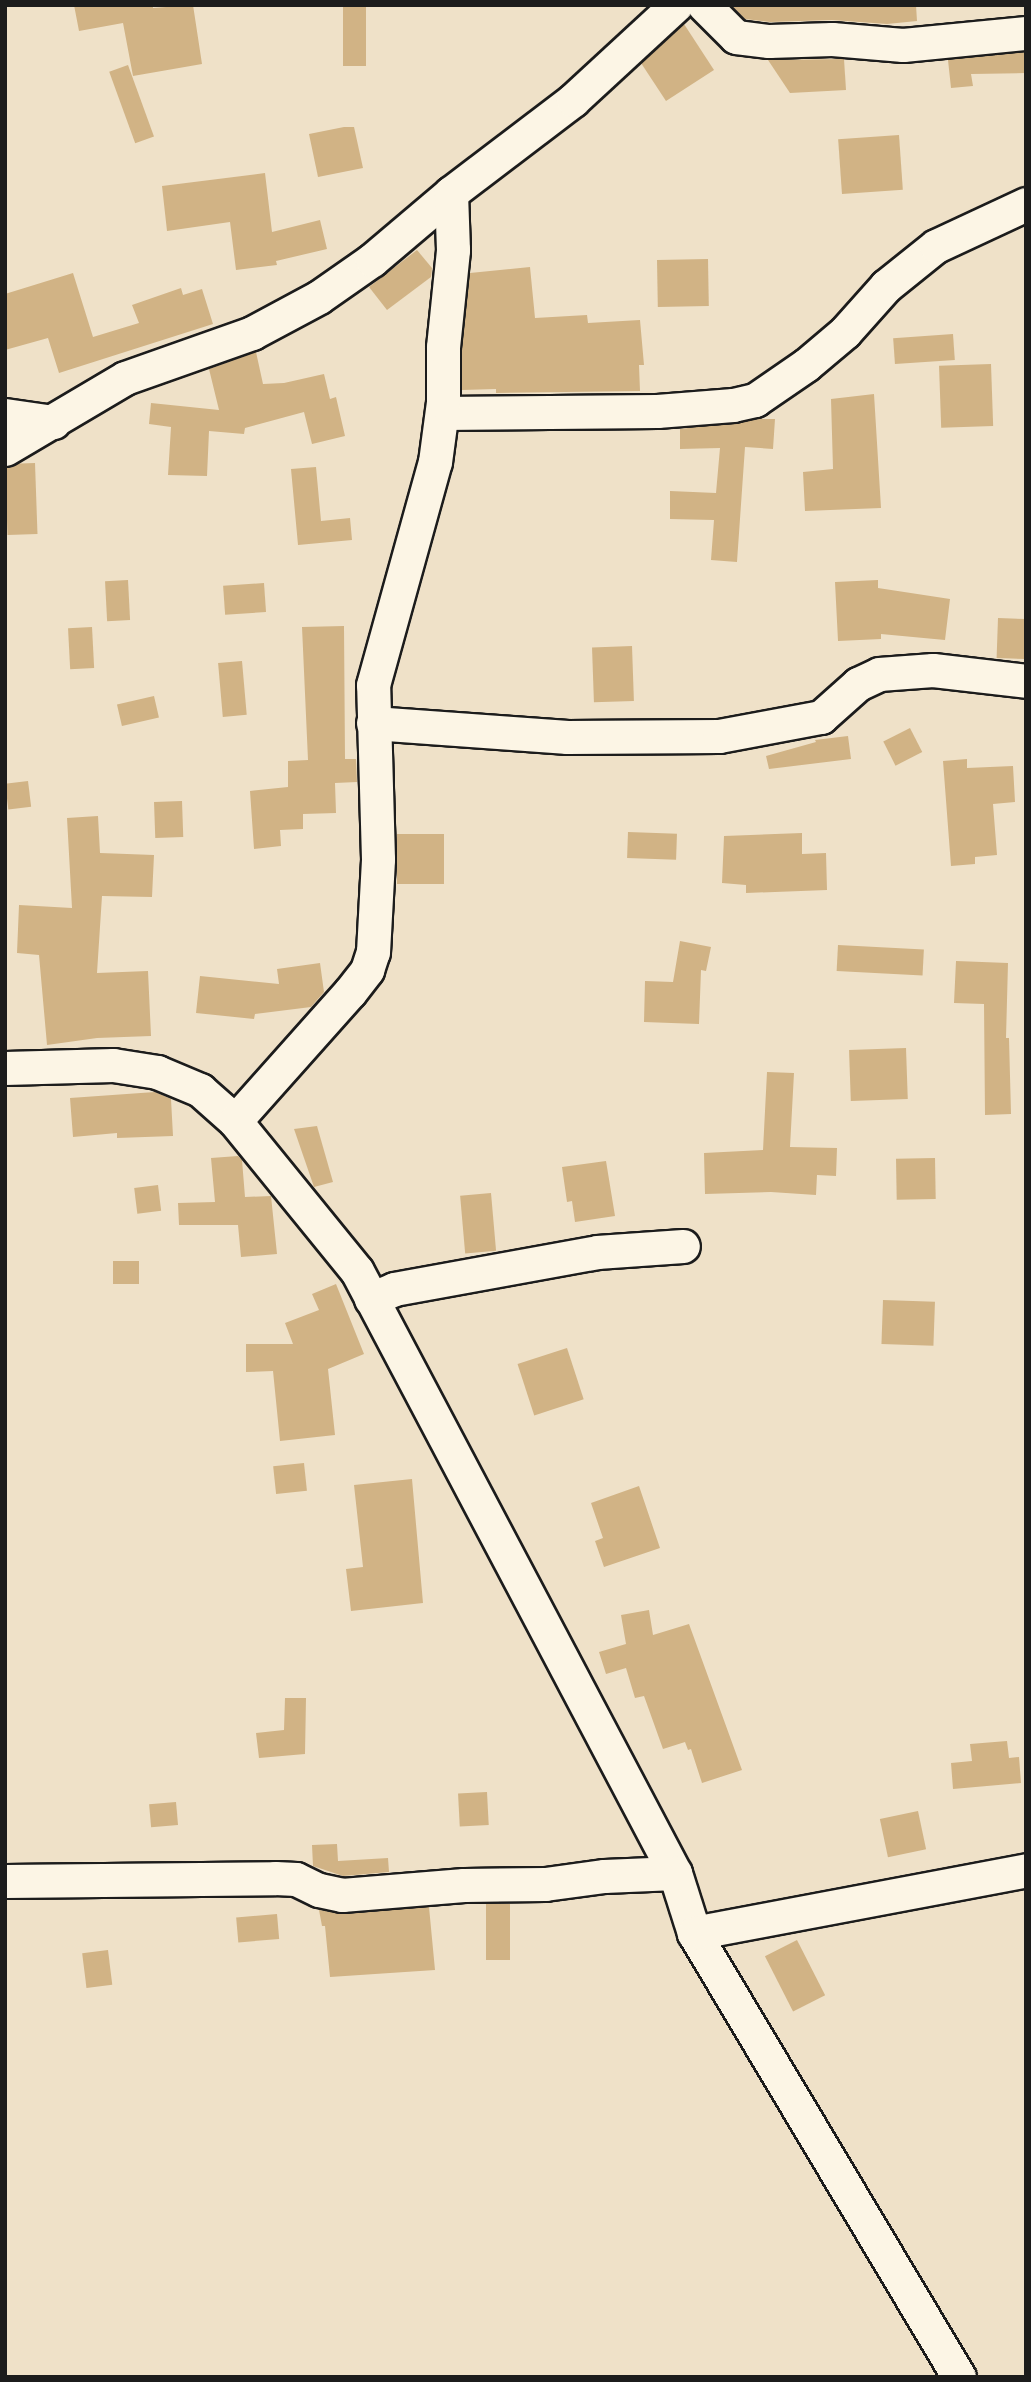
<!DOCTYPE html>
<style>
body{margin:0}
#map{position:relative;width:1031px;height:2382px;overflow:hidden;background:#efe1c8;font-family:Itim,sans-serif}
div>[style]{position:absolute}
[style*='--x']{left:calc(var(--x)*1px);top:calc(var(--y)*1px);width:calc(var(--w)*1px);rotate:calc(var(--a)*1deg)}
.building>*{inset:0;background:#d1b385;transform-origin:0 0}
.roads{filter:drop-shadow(2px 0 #1c1c1c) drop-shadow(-2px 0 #1c1c1c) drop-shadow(0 2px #1c1c1c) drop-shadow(0 -2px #1c1c1c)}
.minor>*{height:33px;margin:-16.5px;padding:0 16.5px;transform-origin:16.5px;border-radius:16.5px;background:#fcf5e5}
span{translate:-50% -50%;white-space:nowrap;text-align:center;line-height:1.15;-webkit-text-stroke:5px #fcf5e5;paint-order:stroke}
.frame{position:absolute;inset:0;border:7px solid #1c1c1c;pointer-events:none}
</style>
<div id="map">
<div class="building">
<div style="clip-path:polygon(74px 5px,153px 5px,153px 8px,193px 5px,202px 64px,133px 76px,123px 23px,79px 31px)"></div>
<div style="left:343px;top:5px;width:23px;height:61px"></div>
<div style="clip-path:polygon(731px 5px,916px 5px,917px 21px,887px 24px,832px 20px,770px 22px,745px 19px)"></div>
<div style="clip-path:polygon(684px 24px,714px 70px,666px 101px,641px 63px)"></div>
<div style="clip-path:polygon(1026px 52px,1026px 73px,971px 74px,973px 86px,951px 88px,948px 60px)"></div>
<div style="clip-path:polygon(844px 59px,846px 90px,790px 93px,768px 60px)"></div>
<div style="left:128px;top:65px;width:76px;height:20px;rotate:70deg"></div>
<div style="clip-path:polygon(344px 127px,354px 127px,363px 168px,318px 177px,309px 134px)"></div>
<div style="left:899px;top:135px;width:55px;height:61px;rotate:86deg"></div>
<div style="clip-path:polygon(265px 173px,272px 232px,320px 220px,327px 249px,276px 261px,277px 265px,236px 270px,230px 222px,167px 231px,162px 186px)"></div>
<div style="clip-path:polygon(417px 250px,432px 268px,431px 277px,387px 310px,369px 287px)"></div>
<div style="left:708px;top:259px;width:47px;height:51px;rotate:89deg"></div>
<div style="clip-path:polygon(530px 267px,535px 318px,587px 315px,588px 323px,640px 320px,644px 365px,639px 365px,640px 391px,496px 393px,496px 389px,462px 390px,462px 348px,470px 273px)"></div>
<div style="clip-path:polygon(73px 273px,93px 337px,139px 323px,132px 305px,181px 288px,183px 295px,202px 289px,213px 324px,59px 373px,48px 338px,5px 350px,5px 294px)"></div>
<div style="left:953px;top:334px;width:26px;height:60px;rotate:86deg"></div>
<div style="clip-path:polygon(256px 352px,263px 384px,284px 383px,324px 374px,330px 399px,336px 397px,345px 436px,312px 444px,304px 412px,245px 428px,244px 434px,209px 431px,207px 476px,168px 475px,171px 427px,149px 424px,151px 403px,219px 410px,209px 369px)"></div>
<div style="left:991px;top:364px;width:62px;height:52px;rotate:88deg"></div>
<div style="clip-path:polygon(874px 394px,881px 508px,805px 511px,803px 472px,833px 469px,831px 399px)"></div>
<div style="clip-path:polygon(760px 419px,775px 419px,773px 449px,745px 447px,737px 562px,711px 560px,714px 520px,670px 519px,670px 491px,716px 493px,720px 448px,680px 449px,680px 429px)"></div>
<div style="left:35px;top:463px;width:71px;height:30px;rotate:88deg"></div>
<div style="clip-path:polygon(316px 467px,321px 521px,350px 518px,352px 540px,298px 545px,291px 469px)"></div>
<div style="left:128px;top:580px;width:40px;height:23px;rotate:87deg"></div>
<div style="clip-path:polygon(878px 580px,878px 588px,950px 599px,945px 640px,881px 634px,881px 639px,838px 641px,835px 582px)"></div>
<div style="left:264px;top:583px;width:29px;height:41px;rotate:86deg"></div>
<div style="left:998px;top:618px;width:28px;height:40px;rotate:2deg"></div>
<div style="clip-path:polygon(344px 626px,345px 759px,356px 759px,357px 782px,335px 783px,336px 813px,303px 814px,303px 829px,280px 830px,281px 846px,254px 849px,250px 791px,288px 787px,288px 761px,308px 760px,302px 627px)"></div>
<div style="left:92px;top:627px;width:41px;height:24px;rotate:87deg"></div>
<div style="left:632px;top:646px;width:55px;height:40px;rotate:88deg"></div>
<div style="left:242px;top:661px;width:54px;height:24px;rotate:85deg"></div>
<div style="left:154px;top:696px;width:22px;height:38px;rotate:77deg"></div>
<div style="left:910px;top:728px;width:27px;height:30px;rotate:63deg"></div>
<div style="clip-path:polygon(848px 736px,851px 759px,769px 769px,766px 756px,816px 742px,815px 740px)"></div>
<div style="clip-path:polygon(967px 759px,967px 768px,1013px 766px,1015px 802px,993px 804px,997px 855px,975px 857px,975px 864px,951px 866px,943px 761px)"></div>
<div style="left:28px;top:781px;width:26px;height:23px;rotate:83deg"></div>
<div style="left:182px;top:801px;width:36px;height:28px;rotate:88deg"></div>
<div style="clip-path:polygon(98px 816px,100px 853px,154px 855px,152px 897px,102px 896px,97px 973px,148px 971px,151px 1036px,97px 1038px,47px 1045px,39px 955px,17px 953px,19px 905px,72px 908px,67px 818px)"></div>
<div style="left:628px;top:832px;width:49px;height:26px;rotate:2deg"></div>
<div style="clip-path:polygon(802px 833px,802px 854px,826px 853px,827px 890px,746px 893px,746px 885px,722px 883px,724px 836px)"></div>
<div style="left:397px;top:834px;width:47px;height:50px"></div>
<div style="clip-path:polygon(680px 941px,711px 947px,706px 971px,701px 970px,699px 1024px,644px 1022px,645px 981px,673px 982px)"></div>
<div style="left:838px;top:945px;width:86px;height:26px;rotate:3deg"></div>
<div style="clip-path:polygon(956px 961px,1008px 963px,1006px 1038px,1009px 1038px,1011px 1114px,985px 1115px,984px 1004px,954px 1003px)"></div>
<div style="clip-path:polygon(320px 963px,324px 992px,311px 1007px,255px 1014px,254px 1019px,196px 1013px,200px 976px,279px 984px,277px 969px)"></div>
<div style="left:906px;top:1048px;width:51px;height:57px;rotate:88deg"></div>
<div style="clip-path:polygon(767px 1072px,794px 1073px,790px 1147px,837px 1148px,836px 1176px,817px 1175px,816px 1195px,771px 1192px,705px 1194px,704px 1153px,763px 1150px)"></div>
<div style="clip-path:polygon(155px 1092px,171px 1099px,173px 1136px,117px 1138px,117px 1133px,73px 1137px,70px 1098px)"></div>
<div style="clip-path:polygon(317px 1126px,333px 1182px,314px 1187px,294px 1129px)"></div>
<div style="clip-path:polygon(238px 1156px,242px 1160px,245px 1197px,271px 1196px,277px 1254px,241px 1257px,238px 1225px,179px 1225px,178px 1203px,215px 1202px,211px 1158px)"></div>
<div style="left:935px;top:1158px;width:41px;height:39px;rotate:89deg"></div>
<div style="clip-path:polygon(606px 1161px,615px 1216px,575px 1222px,572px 1201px,567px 1202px,562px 1167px)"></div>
<div style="left:158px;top:1185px;width:26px;height:24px;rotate:83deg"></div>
<div style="left:491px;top:1193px;width:58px;height:31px;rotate:85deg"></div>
<div style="left:113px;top:1261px;width:26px;height:23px"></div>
<div style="clip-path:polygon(336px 1284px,364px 1354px,328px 1369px,335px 1435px,280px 1441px,273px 1371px,246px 1372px,246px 1344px,293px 1344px,285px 1323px,319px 1310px,312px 1294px)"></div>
<div style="left:883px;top:1300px;width:52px;height:44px;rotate:2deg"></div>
<div style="left:567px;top:1348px;width:54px;height:52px;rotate:72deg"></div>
<div style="left:304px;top:1463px;width:28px;height:31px;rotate:84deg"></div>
<div style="clip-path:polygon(412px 1479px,423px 1603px,351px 1611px,346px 1569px,363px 1567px,354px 1485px)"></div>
<div style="clip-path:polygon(639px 1486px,660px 1548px,604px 1567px,595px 1541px,603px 1538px,591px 1503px)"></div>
<div style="clip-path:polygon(649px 1610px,653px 1635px,689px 1624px,742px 1770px,702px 1783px,691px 1749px,688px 1750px,685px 1742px,663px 1749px,644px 1696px,635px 1698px,626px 1668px,606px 1674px,599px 1652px,626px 1644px,621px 1615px)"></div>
<div style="clip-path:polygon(285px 1698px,306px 1698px,305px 1754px,259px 1758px,256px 1733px,284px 1730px)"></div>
<div style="clip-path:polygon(1007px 1741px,1009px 1758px,1019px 1757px,1021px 1783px,953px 1789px,951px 1763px,972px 1761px,970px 1744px)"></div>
<div style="left:487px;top:1792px;width:33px;height:29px;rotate:87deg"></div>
<div style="left:176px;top:1802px;width:23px;height:27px;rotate:85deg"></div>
<div style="left:918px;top:1811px;width:39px;height:39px;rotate:78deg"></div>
<div style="clip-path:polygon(337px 1844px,338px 1861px,388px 1858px,389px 1872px,343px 1876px,313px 1866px,312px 1845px)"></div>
<div style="left:486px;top:1904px;width:24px;height:56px"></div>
<div style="clip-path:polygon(429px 1907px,435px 1970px,330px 1977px,325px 1926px,322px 1926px,319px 1910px,344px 1914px)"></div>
<div style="left:277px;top:1914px;width:25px;height:41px;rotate:85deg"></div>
<div style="left:797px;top:1940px;width:62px;height:36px;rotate:63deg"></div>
<div style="left:108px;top:1950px;width:35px;height:26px;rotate:83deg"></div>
</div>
<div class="roads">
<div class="minor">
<div style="--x:704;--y:5;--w:45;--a:45"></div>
<div style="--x:736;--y:37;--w:33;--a:7"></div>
<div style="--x:769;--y:41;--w:63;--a:-1.8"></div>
<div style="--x:832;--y:39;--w:71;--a:4.8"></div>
<div style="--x:903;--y:45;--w:124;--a:-5.6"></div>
<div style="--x:442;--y:413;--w:215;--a:-0.5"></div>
<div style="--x:657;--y:411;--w:76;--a:-4.5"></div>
<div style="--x:733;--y:405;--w:23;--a:-13"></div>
<div style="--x:755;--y:400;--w:62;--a:-34.5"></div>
<div style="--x:806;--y:365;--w:51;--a:-40.2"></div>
<div style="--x:845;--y:332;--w:62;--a:-48.3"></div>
<div style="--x:886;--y:286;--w:64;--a:-38.7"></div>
<div style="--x:936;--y:246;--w:99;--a:-25"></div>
<div style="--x:5;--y:415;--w:49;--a:8.3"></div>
<div style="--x:5;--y:449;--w:139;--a:-30.6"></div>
<div style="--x:125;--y:378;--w:135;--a:-19.5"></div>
<div style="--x:252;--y:333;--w:76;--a:-28.2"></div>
<div style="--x:319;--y:297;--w:65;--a:-34.9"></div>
<div style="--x:372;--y:260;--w:104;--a:-40.3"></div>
<div style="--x:451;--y:193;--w:153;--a:-37.3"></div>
<div style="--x:573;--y:100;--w:140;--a:-42.7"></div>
<div style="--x:373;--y:723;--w:195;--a:4.1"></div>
<div style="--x:567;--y:737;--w:152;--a:-0.4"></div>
<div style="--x:719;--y:736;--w:104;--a:-10.6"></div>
<div style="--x:821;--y:717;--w:50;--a:-41.7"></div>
<div style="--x:858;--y:684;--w:23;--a:-25"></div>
<div style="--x:879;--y:674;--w:54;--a:-4.2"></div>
<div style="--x:933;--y:670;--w:94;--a:6.7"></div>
<div style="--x:5;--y:1068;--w:108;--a:-1.6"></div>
<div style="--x:113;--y:1065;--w:45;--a:9"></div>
<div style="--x:157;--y:1072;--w:47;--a:22.7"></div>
<div style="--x:200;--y:1090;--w:47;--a:41.5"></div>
<div style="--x:235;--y:1121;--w:193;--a:50.9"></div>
<div style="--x:357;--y:1271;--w:681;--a:62.16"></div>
<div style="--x:675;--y:1873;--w:63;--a:72.4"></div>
<div style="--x:694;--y:1933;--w:517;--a:59.17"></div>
<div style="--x:235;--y:1121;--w:173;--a:-48.3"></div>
<div style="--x:350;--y:992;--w:28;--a:-52"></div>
<div style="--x:367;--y:970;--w:19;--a:-72"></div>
<div style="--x:373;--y:952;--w:93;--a:-86.9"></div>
<div style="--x:378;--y:859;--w:174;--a:-91.6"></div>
<div style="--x:373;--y:685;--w:231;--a:-74.5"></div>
<div style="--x:435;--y:462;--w:61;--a:-82.4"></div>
<div style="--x:443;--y:402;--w:55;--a:-90"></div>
<div style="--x:443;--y:347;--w:98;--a:-84.1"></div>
<div style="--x:453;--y:250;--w:57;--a:-92"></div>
<div style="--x:371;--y:1299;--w:25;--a:-23"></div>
<div style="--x:394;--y:1289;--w:206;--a:-10.3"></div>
<div style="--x:597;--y:1252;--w:86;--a:-4"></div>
<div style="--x:5;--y:1881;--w:270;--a:-0.6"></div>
<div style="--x:275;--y:1878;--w:21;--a:3"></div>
<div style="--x:296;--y:1879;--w:25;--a:26"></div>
<div style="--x:319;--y:1890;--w:24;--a:12"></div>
<div style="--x:342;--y:1895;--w:122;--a:-4.7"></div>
<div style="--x:464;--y:1885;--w:81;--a:-0.7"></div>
<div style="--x:545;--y:1884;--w:60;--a:-7.7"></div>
<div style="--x:604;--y:1876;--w:71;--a:-2.4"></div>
<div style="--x:694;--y:1933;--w:338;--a:-10.7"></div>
</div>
</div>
<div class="frame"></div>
</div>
